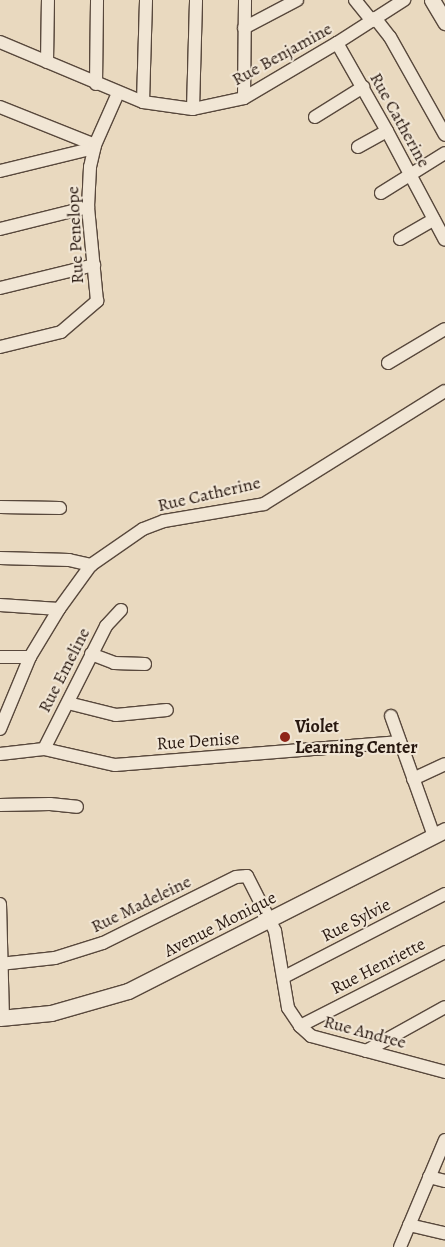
<!DOCTYPE html>
<style>
body{margin:0}
#map{position:relative;width:445px;height:1247px;overflow:hidden;background:#e9d9bf;font-family:Alegreya,serif}
div>[style]{position:absolute}
[style*='--x']{left:calc(var(--x)*1px);top:calc(var(--y)*1px);width:calc(var(--w)*1px);rotate:calc(var(--a)*1deg)}
.roads{filter:drop-shadow(1px 0 #58483c) drop-shadow(-1px 0 #58483c) drop-shadow(0 1px #58483c) drop-shadow(0 -1px #58483c)}
.minor>*{height:12px;margin:-6px;padding:0 6px;transform-origin:6px;border-radius:6px;background:#f1e6d5}
.tertiary>*{height:15px;margin:-7.5px;padding:0 7.5px;transform-origin:7.5px;border-radius:7.5px;background:#f1e6d5}
.dots>*{width:14px;height:14px;translate:-50% -50%;box-sizing:border-box;border:2px solid #f1e6d5;border-radius:50%}
span{translate:-50% -50%;white-space:nowrap;text-align:center;line-height:1.15;-webkit-text-stroke:4px #f1e6d5;paint-order:stroke}
.street-label{font-size:18px;color:#281810}
.poi-label{font-size:18px;color:#281810;font-weight:700}
.left{translate:0 -50%;text-align:left}
</style>
<div id="map">
<div class="roads">
<div class="minor">
<div style="--x:355;--y:0;--w:27;--a:51"></div>
<div style="--x:375;--y:18;--w:24;--a:52"></div>
<div style="--x:390;--y:37;--w:112;--a:60.7"></div>
<div style="--x:244;--y:28;--w:60;--a:-27.8"></div>
<div style="--x:0;--y:42;--w:155;--a:22.8"></div>
<div style="--x:143;--y:102;--w:50;--a:8"></div>
<div style="--x:193;--y:109;--w:52;--a:-12.2"></div>
<div style="--x:244;--y:98;--w:108;--a:-30.6"></div>
<div style="--x:337;--y:43;--w:80;--a:-32.7"></div>
<div style="--x:337;--y:43;--w:101;--a:60.4"></div>
<div style="--x:387;--y:131;--w:123;--a:62"></div>
<div style="--x:47;--y:62;--w:62;--a:-89.1"></div>
<div style="--x:96;--y:84;--w:84;--a:-89.3"></div>
<div style="--x:244;--y:98;--w:98;--a:-89.4"></div>
<div style="--x:143;--y:102;--w:102;--a:-88.3"></div>
<div style="--x:0;--y:107;--w:102;--a:21.8"></div>
<div style="--x:193;--y:109;--w:109;--a:-88.4"></div>
<div style="--x:315;--y:117;--w:57;--a:-32"></div>
<div style="--x:358;--y:147;--w:33;--a:-29"></div>
<div style="--x:0;--y:171;--w:97;--a:-13.7"></div>
<div style="--x:381;--y:193;--w:75;--a:-32"></div>
<div style="--x:0;--y:229;--w:91;--a:-14"></div>
<div style="--x:400;--y:239;--w:39;--a:-30"></div>
<div style="--x:0;--y:288;--w:97;--a:-13.7"></div>
<div style="--x:0;--y:347;--w:63;--a:-13.8"></div>
<div style="--x:61;--y:332;--w:48;--a:-40.7"></div>
<div style="--x:97;--y:301;--w:94;--a:-95.5"></div>
<div style="--x:88;--y:207;--w:40;--a:-87.1"></div>
<div style="--x:90;--y:167;--w:23;--a:-77"></div>
<div style="--x:95;--y:145;--w:57;--a:-66.1"></div>
<div style="--x:388;--y:363;--w:66;--a:-30.8"></div>
<div style="--x:0;--y:507;--w:60;--a:1"></div>
<div style="--x:0;--y:558;--w:69;--a:1.7"></div>
<div style="--x:69;--y:560;--w:23;--a:13"></div>
<div style="--x:0;--y:605;--w:59;--a:3.9"></div>
<div style="--x:91;--y:654;--w:25;--a:21"></div>
<div style="--x:114;--y:663;--w:31;--a:2"></div>
<div style="--x:0;--y:657;--w:30;--a:0"></div>
<div style="--x:68;--y:703;--w:49;--a:14"></div>
<div style="--x:116;--y:715;--w:51;--a:-5.6"></div>
<div style="--x:391;--y:716;--w:127;--a:70.3"></div>
<div style="--x:0;--y:729;--w:78;--a:-67.4"></div>
<div style="--x:30;--y:657;--w:56;--a:-58.9"></div>
<div style="--x:59;--y:609;--w:54;--a:-54"></div>
<div style="--x:91;--y:565;--w:63;--a:-34.7"></div>
<div style="--x:143;--y:529;--w:22;--a:-21"></div>
<div style="--x:164;--y:521;--w:101;--a:-9.6"></div>
<div style="--x:264;--y:504;--w:213;--a:-32"></div>
<div style="--x:44;--y:749;--w:138;--a:-63.2"></div>
<div style="--x:106;--y:626;--w:22;--a:-47"></div>
<div style="--x:0;--y:754;--w:44;--a:-6.5"></div>
<div style="--x:44;--y:749;--w:73;--a:12.7"></div>
<div style="--x:115;--y:765;--w:286;--a:-4.6"></div>
<div style="--x:413;--y:779;--w:35;--a:-25"></div>
<div style="--x:0;--y:805;--w:50;--a:-1.1"></div>
<div style="--x:50;--y:804;--w:27;--a:6"></div>
<div style="--x:0;--y:904;--w:113;--a:88.5"></div>
<div style="--x:0;--y:964;--w:55;--a:-6.2"></div>
<div style="--x:55;--y:958;--w:50;--a:-17.4"></div>
<div style="--x:103;--y:943;--w:148;--a:-26.4"></div>
<div style="--x:236;--y:877;--w:11;--a:-5"></div>
<div style="--x:247;--y:876;--w:62;--a:63"></div>
<div style="--x:275;--y:931;--w:78;--a:80.4"></div>
<div style="--x:288;--y:1008;--w:22;--a:56"></div>
<div style="--x:300;--y:1026;--w:15;--a:42"></div>
<div style="--x:311;--y:1036;--w:139;--a:15"></div>
<div style="--x:284;--y:977;--w:181;--a:-27.3"></div>
<div style="--x:300;--y:1026;--w:163;--a:-27"></div>
<div style="--x:366;--y:1051;--w:90;--a:-29.1"></div>
<div style="--x:429;--y:1177;--w:16;--a:14"></div>
<div style="--x:409;--y:1225;--w:37;--a:13"></div>
<div style="--x:400;--y:1247;--w:116;--a:-67.2"></div>
</div>
<div class="tertiary">
<div style="--x:432;--y:0;--w:26;--a:59"></div>
<div style="--x:0;--y:1018;--w:51;--a:-5.6"></div>
<div style="--x:51;--y:1013;--w:80;--a:-15.9"></div>
<div style="--x:128;--y:991;--w:356;--a:-26.9"></div>
</div>
</div>
<div class="dots">
<div style="left:285px;top:737px;background:#8f2418"></div>
</div>
<div class="street-label">
<span style="left:282px;top:54px;rotate:-29deg">Rue Benjamine</span>
<span style="left:400px;top:120px;rotate:61deg">Rue Catherine</span>
<span style="left:75px;top:235px;rotate:-93deg">Rue Penelope</span>
<span style="left:209px;top:494px;rotate:-13deg">Rue Catherine</span>
<span style="left:64px;top:670px;rotate:-63deg">Rue Emeline</span>
<span style="left:198px;top:741px;rotate:-4deg">Rue Denise</span>
<span style="left:141px;top:904px;rotate:-26deg">Rue Madeleine</span>
<span style="left:356px;top:920px;rotate:-27deg">Rue Sylvie</span>
<span style="left:220px;top:924px;rotate:-27deg">Avenue Monique</span>
<span style="left:378px;top:966px;rotate:-27deg">Rue Henriette</span>
<span style="left:365px;top:1032px;rotate:15deg">Rue Andree</span>
</div>
<div class="poi-label">
<span class="left" style="left:295px;top:737px">Violet<br>Learning Center</span>
</div>
</div>
